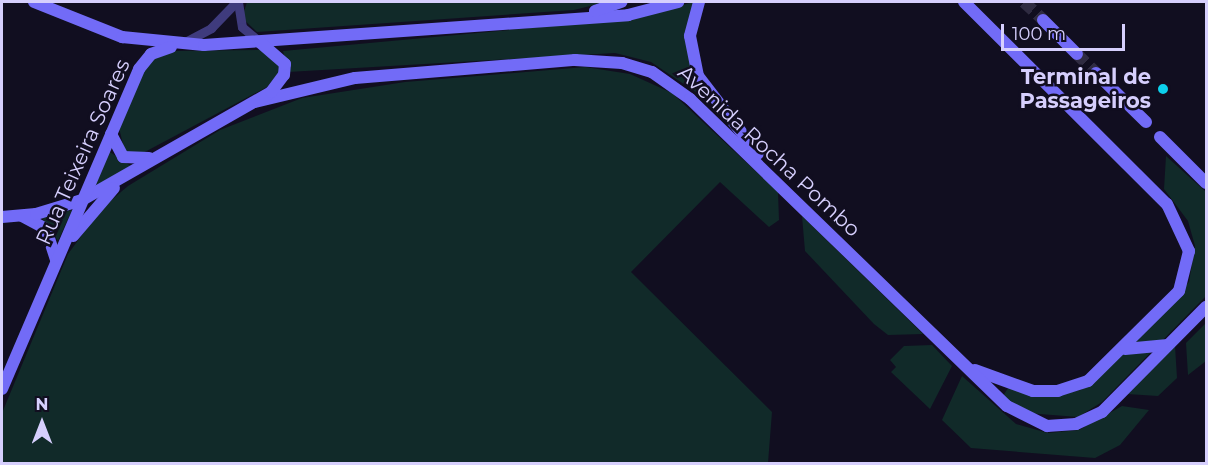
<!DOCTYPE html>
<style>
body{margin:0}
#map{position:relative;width:1208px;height:465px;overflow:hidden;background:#110e20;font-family:Montserrat,sans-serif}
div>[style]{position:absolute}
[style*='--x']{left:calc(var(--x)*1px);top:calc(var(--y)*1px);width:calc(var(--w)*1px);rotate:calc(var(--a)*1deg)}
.green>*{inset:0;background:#112a29}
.secondary-tunnel>*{height:12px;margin-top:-6px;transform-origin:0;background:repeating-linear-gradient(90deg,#2f2b41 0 12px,transparent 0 18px)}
.street>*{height:9px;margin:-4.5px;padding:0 4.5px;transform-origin:4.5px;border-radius:4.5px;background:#3f3b7d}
.secondary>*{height:12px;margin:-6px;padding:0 6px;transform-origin:6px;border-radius:6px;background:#726bf7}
.dots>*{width:16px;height:16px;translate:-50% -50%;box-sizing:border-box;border:3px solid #110e20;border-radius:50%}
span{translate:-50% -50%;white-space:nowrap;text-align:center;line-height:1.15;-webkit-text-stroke:5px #110e20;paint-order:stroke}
.poi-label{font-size:21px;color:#d6cffd;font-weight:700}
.right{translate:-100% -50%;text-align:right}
.street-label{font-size:21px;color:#d6cffd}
.frame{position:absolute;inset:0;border:3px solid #d6cffd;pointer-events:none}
.north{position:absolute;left:12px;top:393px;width:60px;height:60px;-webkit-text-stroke:4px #110e20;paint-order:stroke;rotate:0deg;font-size:16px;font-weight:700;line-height:24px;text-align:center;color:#d6cffd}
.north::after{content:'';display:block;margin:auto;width:21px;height:27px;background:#d6cffd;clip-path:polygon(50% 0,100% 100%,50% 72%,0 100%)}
.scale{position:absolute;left:1001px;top:24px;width:124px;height:27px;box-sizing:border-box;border:3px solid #d6cffd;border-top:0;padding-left:8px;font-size:18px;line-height:21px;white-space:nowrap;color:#d6cffd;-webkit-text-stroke:4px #110e20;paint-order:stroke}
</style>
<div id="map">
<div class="green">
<div style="clip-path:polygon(247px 2px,606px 2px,574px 10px,257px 32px,242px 18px)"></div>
<div style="clip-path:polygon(693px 2px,693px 71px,706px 99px,651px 62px,615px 53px,288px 72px,283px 51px,638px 18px)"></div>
<div style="clip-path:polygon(264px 50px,272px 52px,281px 70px,267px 87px,141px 154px,125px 152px,119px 128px,144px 63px,173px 51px)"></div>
<div style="clip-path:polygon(585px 67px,630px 74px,672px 93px,778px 192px,779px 220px,769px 227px,720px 182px,631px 272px,772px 412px,768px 463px,2px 464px,2px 413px,68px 254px,102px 208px,128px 186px,220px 130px,302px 98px,405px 82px)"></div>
<div style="clip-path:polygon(107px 150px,131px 166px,95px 187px)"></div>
<div style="clip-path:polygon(1166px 156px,1206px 192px,1206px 296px,1102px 402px,1078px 417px,1027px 413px,1003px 396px,1008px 388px,1059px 395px,1081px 390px,1189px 282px,1195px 246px,1188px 221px,1164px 189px)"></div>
<div style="clip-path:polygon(72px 210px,58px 241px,42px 218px)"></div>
<div style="clip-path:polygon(802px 216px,923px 334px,888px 335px,874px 324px,805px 251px)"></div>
<div style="clip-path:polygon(1206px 323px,1206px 361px,1188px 375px,1186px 343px)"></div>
<div style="clip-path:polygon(932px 345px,952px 366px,930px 409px,891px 372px,896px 367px,890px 360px,904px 346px)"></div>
<div style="clip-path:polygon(1175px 346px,1177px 378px,1158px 396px,1127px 394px)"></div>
<div style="clip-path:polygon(962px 376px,1016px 424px,1048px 433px,1079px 430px,1122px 406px,1149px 410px,1120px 445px,1095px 458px,971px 448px,942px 420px)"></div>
</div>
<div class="secondary-tunnel">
<div style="--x:1024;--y:2;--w:26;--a:43"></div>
<div style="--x:1077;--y:54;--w:27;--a:45"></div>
</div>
<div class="street">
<div style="--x:238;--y:2;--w:25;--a:81"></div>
<div style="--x:242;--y:27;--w:23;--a:40"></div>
<div style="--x:185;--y:42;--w:30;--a:-28"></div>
<div style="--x:211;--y:28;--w:36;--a:-46"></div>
</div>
<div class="secondary">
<div style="--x:34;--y:2;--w:95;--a:21.7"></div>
<div style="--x:122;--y:37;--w:82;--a:5.6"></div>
<div style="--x:204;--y:45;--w:425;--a:-4"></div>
<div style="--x:628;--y:15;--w:52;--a:-14.6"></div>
<div style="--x:699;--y:2;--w:35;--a:105"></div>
<div style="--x:690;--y:36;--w:41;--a:78.7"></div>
<div style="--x:698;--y:76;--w:98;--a:52.4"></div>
<div style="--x:964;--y:2;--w:286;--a:44.9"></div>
<div style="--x:1167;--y:204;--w:52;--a:64.9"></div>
<div style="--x:1189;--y:251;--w:41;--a:104"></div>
<div style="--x:1179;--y:291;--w:128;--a:135.3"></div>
<div style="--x:1088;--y:381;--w:32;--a:162"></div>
<div style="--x:1058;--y:391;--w:25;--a:180"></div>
<div style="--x:1033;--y:391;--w:62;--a:-160.1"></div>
<div style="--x:595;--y:11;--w:28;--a:-19"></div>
<div style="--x:1043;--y:20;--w:48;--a:45"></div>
<div style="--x:1096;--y:73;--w:70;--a:44.4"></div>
<div style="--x:255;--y:102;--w:103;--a:-13.5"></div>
<div style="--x:355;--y:78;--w:221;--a:-4.7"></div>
<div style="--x:575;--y:60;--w:47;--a:3.7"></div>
<div style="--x:622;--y:63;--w:31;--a:17"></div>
<div style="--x:652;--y:72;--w:47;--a:35.4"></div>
<div style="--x:690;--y:99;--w:441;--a:44.1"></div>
<div style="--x:1007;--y:406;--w:45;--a:26.6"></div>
<div style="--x:1047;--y:426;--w:29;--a:-4"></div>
<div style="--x:1076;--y:424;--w:29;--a:-25"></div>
<div style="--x:1102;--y:412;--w:148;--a:-45.3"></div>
<div style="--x:111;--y:134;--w:26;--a:62"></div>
<div style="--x:123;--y:157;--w:26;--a:2"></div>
<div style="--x:1160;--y:137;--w:65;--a:45"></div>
<div style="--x:22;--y:216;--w:27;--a:28"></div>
<div style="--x:46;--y:229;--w:33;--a:72"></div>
<div style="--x:2;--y:217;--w:34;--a:-5"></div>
<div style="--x:36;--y:214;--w:48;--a:-16.9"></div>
<div style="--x:82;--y:200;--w:218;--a:-29.7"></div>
<div style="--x:271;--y:92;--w:21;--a:-53"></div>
<div style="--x:284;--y:75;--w:11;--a:-85"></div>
<div style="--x:285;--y:64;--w:33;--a:-139"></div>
<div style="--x:73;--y:236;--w:63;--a:-49.5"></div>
<div style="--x:1125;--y:349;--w:43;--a:-5.3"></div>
<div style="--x:2;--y:389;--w:348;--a:-66.8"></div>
<div style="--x:139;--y:69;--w:19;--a:-51"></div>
<div style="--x:151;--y:54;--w:21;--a:-19"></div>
</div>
<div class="dots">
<div style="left:1163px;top:89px;background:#0cd0ec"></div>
</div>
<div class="poi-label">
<span class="right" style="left:1151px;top:89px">Terminal de<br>Passageiros</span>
</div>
<div class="street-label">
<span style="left:769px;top:151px;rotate:43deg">Avenida Rocha Pombo</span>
<span style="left:83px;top:152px;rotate:-66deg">Rua Teixeira Soares</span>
</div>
<div class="frame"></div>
<div class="north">N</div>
<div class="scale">100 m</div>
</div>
